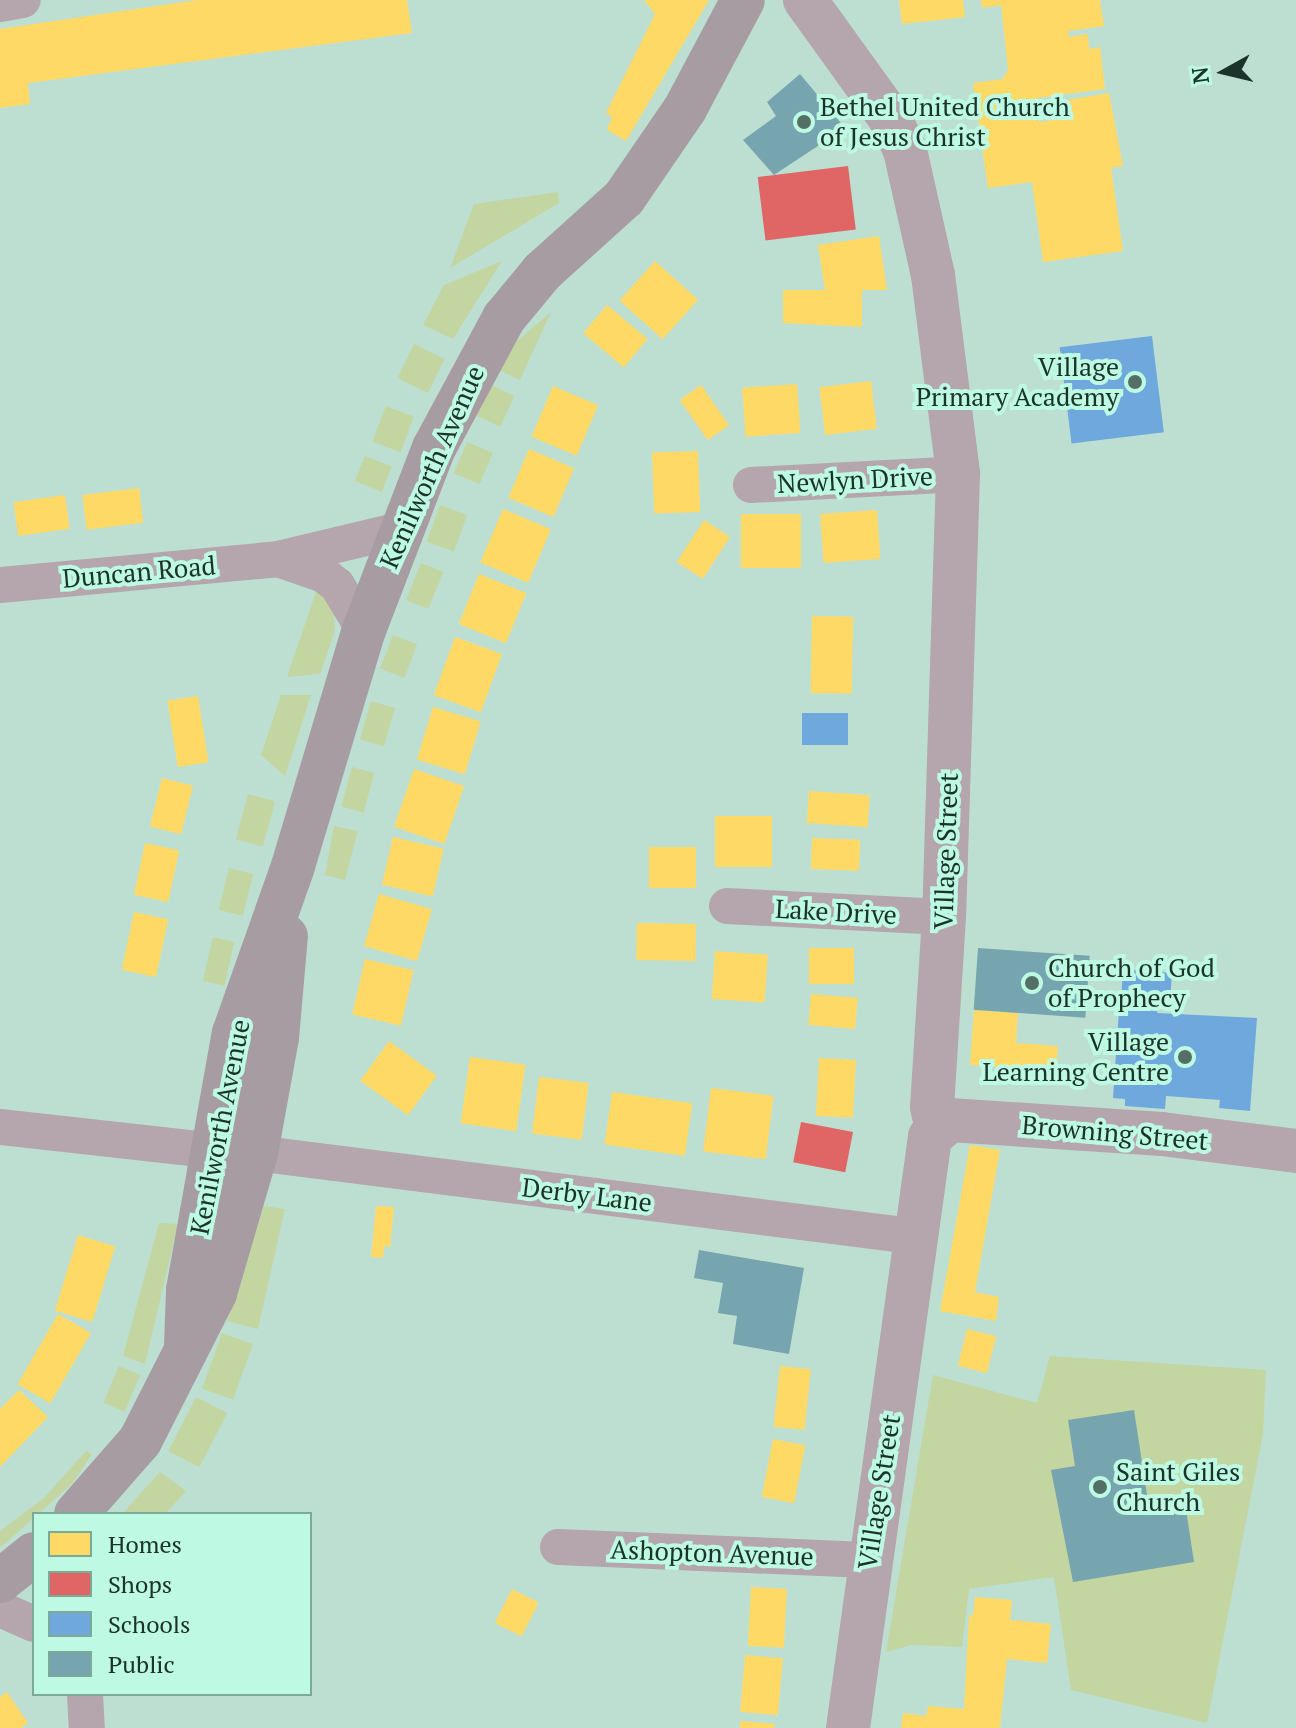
<!DOCTYPE html>
<style>
body{margin:0}
#map{position:relative;width:1296px;height:1728px;overflow:hidden;background:#bddfd2;font-family:"PT Serif",serif}
div>[style]{position:absolute}
[style*='--x']{left:calc(var(--x)*1px);top:calc(var(--y)*1px);width:calc(var(--w)*1px);rotate:calc(var(--a)*1deg)}
.green>*{inset:0;background:#c3d5a1;transform-origin:0 0}
.homes>*{inset:0;background:#ffd966;transform-origin:0 0}
.shops>*{inset:0;background:#e06666;transform-origin:0 0}
.schools>*{inset:0;background:#6fa8dc;transform-origin:0 0}
.public>*{inset:0;background:#76a5af;transform-origin:0 0}
.minor>*{height:36px;margin:-18px;padding:0 18px;transform-origin:18px;border-radius:18px;background:#b5a5ad}
.tertiary>*{height:44px;margin:-22px;padding:0 22px;transform-origin:22px;border-radius:22px;background:#b5a5ad}
.trunk>*{height:44px;margin:-22px;padding:0 22px;transform-origin:22px;border-radius:22px;background:#a89ca3}
.dots>*{width:22px;height:22px;translate:-50% -50%;box-sizing:border-box;border:4px solid #bdf9e3;border-radius:50%}
span{translate:-50% -50%;white-space:nowrap;text-align:center;line-height:1.15;-webkit-text-stroke:8px #bdf9e3;paint-order:stroke}
.poi-label{font-size:26px;color:#1b332b}
.left{translate:0 -50%;text-align:left}
.right{translate:-100% -50%;text-align:right}
.street-label{font-size:26px;color:#1b332b}
.legend{position:absolute;left:32px;top:1512px;width:280px;height:184px;box-sizing:border-box;background:#bdf9e3;border:2px solid #7caa99;margin:0;padding:10px 14px;list-style:none;font-size:24px;color:#1b332b}
.legend li{display:flex;align-items:center;gap:16px;height:40px}
.legend b{width:40px;border:2px solid #7caa99}
.north{position:absolute;left:1184px;top:32px;width:80px;height:80px;-webkit-text-stroke:6px #bdf9e3;paint-order:stroke;rotate:262deg;font-size:22px;font-weight:700;line-height:32px;text-align:center;color:#1b332b}
.north::after{content:'';display:block;margin:auto;width:28px;height:36px;background:#1b332b;clip-path:polygon(50% 0,100% 100%,50% 72%,0 100%)}
</style>
<div id="map">
<div class="green">
<div style="clip-path:polygon(558px 192px,559px 203px,450px 268px,474px 204px)"></div>
<div style="clip-path:polygon(502px 261px,453px 339px,423px 325px,444px 285px)"></div>
<div style="clip-path:polygon(551px 312px,520px 380px,499px 370px,517px 341px)"></div>
<div style="left:414px;top:344px;width:34px;height:38px;rotate:26deg"></div>
<div style="left:491px;top:385px;width:26px;height:34px;rotate:25deg"></div>
<div style="left:386px;top:406px;width:30px;height:38px;rotate:21deg"></div>
<div style="left:467px;top:442px;width:28px;height:34px;rotate:23deg"></div>
<div style="left:365px;top:456px;width:29px;height:27px;rotate:22deg"></div>
<div style="left:440px;top:505px;width:29px;height:39px;rotate:20deg"></div>
<div style="left:421px;top:563px;width:24px;height:40px;rotate:22deg"></div>
<div style="clip-path:polygon(318px 586px,333px 606px,335px 631px,320px 674px,287px 677px)"></div>
<div style="left:393px;top:635px;width:26px;height:36px;rotate:21deg"></div>
<div style="clip-path:polygon(281px 695px,311px 695px,285px 776px,261px 755px)"></div>
<div style="left:371px;top:701px;width:25px;height:40px;rotate:16deg"></div>
<div style="left:352px;top:767px;width:23px;height:41px;rotate:15deg"></div>
<div style="left:248px;top:794px;width:28px;height:47px;rotate:15deg"></div>
<div style="clip-path:polygon(334px 826px,358px 831px,345px 880px,325px 875px)"></div>
<div style="left:229px;top:868px;width:25px;height:43px;rotate:14deg"></div>
<div style="left:213px;top:937px;width:22px;height:45px;rotate:13deg"></div>
<div style="clip-path:polygon(264px 1206px,285px 1209px,258px 1329px,227px 1321px)"></div>
<div style="clip-path:polygon(159px 1223px,178px 1224px,145px 1364px,123px 1356px)"></div>
<div style="left:222px;top:1333px;width:33px;height:59px;rotate:20deg"></div>
<div style="clip-path:polygon(1050px 1356px,1266px 1370px,1263px 1434px,1207px 1723px,1071px 1690px,1054px 1577px,969px 1589px,962px 1647px,912px 1645px,886px 1652px,933px 1375px,1037px 1403px)"></div>
<div style="left:119px;top:1366px;width:23px;height:40px;rotate:23deg"></div>
<div style="left:196px;top:1397px;width:35px;height:61px;rotate:27deg"></div>
<div style="clip-path:polygon(86px 1451px,92px 1454px,72px 1484px,0 1548px,0 1531px,44px 1498px)"></div>
<div style="clip-path:polygon(160px 1472px,186px 1491px,165px 1514px,122px 1514px)"></div>
</div>
<div class="homes">
<div style="clip-path:polygon(197px 0,407px 0,412px 33px,28px 83px,30px 104px,0 108px,0 29px)"></div>
<div style="clip-path:polygon(644px 0,709px 0,626px 141px,607px 130px,612px 117px,606px 113px,655px 14px)"></div>
<div style="clip-path:polygon(899px 0,963px 0,965px 17px,902px 24px)"></div>
<div style="clip-path:polygon(981px 0,1100px 0,1104px 26px,1068px 31px,1069px 37px,1088px 34px,1089px 49px,1100px 47px,1105px 89px,1037px 98px,1039px 122px,1068px 118px,1067px 100px,1109px 93px,1123px 166px,1111px 168px,1123px 251px,1043px 262px,1032px 182px,988px 188px,973px 83px,1003px 79px,1008px 69px,1001px 5px,982px 8px)"></div>
<div style="clip-path:polygon(879px 236px,887px 290px,862px 290px,862px 327px,783px 323px,783px 290px,825px 290px,818px 245px)"></div>
<div style="left:655px;top:261px;width:58px;height:53px;rotate:42deg"></div>
<div style="left:607px;top:305px;width:53px;height:37px;rotate:40deg"></div>
<div style="left:871px;top:381px;width:48px;height:52px;rotate:83deg"></div>
<div style="left:797px;top:384px;width:49px;height:55px;rotate:86deg"></div>
<div style="left:701px;top:385px;width:49px;height:26px;rotate:55deg"></div>
<div style="left:553px;top:386px;width:49px;height:55px;rotate:23deg"></div>
<div style="left:529px;top:449px;width:49px;height:53px;rotate:23deg"></div>
<div style="left:698px;top:451px;width:61px;height:46px;rotate:88deg"></div>
<div style="left:139px;top:488px;width:35px;height:57px;rotate:83deg"></div>
<div style="left:65px;top:495px;width:34px;height:52px;rotate:82deg"></div>
<div style="left:503px;top:509px;width:52px;height:58px;rotate:23deg"></div>
<div style="left:877px;top:510px;width:49px;height:57px;rotate:86deg"></div>
<div style="left:741px;top:514px;width:60px;height:54px"></div>
<div style="left:704px;top:520px;width:31px;height:50px;rotate:33deg"></div>
<div style="left:479px;top:574px;width:51px;height:54px;rotate:22deg"></div>
<div style="left:812px;top:616px;width:41px;height:77px;rotate:1deg"></div>
<div style="left:455px;top:637px;width:50px;height:62px;rotate:20deg"></div>
<div style="left:198px;top:696px;width:67px;height:31px;rotate:81deg"></div>
<div style="left:433px;top:707px;width:50px;height:55px;rotate:17deg"></div>
<div style="left:414px;top:769px;width:53px;height:61px;rotate:19deg"></div>
<div style="left:162px;top:778px;width:32px;height:50px;rotate:14deg"></div>
<div style="left:809px;top:791px;width:61px;height:32px;rotate:4deg"></div>
<div style="left:715px;top:816px;width:57px;height:51px"></div>
<div style="left:393px;top:837px;width:52px;height:49px;rotate:13deg"></div>
<div style="left:812px;top:838px;width:48px;height:31px;rotate:2deg"></div>
<div style="left:145px;top:843px;width:35px;height:53px;rotate:12deg"></div>
<div style="left:649px;top:847px;width:47px;height:41px"></div>
<div style="left:379px;top:894px;width:55px;height:54px;rotate:16deg"></div>
<div style="left:134px;top:912px;width:35px;height:59px;rotate:12deg"></div>
<div style="left:637px;top:923px;width:59px;height:37px;rotate:1deg"></div>
<div style="left:809px;top:948px;width:45px;height:36px"></div>
<div style="left:715px;top:951px;width:53px;height:48px;rotate:4deg"></div>
<div style="left:365px;top:959px;width:50px;height:57px;rotate:13deg"></div>
<div style="left:811px;top:994px;width:47px;height:31px;rotate:5deg"></div>
<div style="clip-path:polygon(974px 1010px,1018px 1013px,1016px 1043px,1058px 1046px,1056px 1071px,970px 1065px)"></div>
<div style="left:389px;top:1041px;width:59px;height:49px;rotate:36deg"></div>
<div style="left:470px;top:1057px;width:56px;height:67px;rotate:8deg"></div>
<div style="left:819px;top:1058px;width:37px;height:58px;rotate:3deg"></div>
<div style="left:539px;top:1077px;width:50px;height:57px;rotate:7deg"></div>
<div style="left:711px;top:1088px;width:63px;height:64px;rotate:7deg"></div>
<div style="left:612px;top:1092px;width:81px;height:53px;rotate:8deg"></div>
<div style="clip-path:polygon(970px 1145px,1000px 1150px,975px 1292px,999px 1297px,996px 1321px,940px 1311px)"></div>
<div style="clip-path:polygon(376px 1206px,394px 1207px,390px 1247px,384px 1246px,383px 1258px,371px 1257px)"></div>
<div style="left:78px;top:1235px;width:39px;height:79px;rotate:17deg"></div>
<div style="left:58px;top:1314px;width:38px;height:81px;rotate:30deg"></div>
<div style="left:967px;top:1329px;width:30px;height:38px;rotate:14deg"></div>
<div style="left:780px;top:1366px;width:31px;height:61px;rotate:6deg"></div>
<div style="clip-path:polygon(19px 1390px,48px 1417px,0 1467px,0 1409px)"></div>
<div style="left:773px;top:1439px;width:33px;height:59px;rotate:11deg"></div>
<div style="left:751px;top:1587px;width:36px;height:59px;rotate:3deg"></div>
<div style="left:512px;top:1589px;width:30px;height:38px;rotate:27deg"></div>
<div style="clip-path:polygon(975px 1597px,1012px 1600px,1010px 1620px,1051px 1624px,1047px 1663px,1007px 1659px,1000px 1728px,901px 1728px,903px 1713px,926px 1716px,928px 1706px,964px 1709px,969px 1615px,973px 1615px)"></div>
<div style="left:745px;top:1655px;width:38px;height:57px;rotate:5deg"></div>
<div style="clip-path:polygon(7px 1692px,28px 1723px,21px 1728px,0 1728px,0 1697px)"></div>
<div style="clip-path:polygon(740px 1721px,775px 1724px,774px 1728px,740px 1728px)"></div>
</div>
<div class="shops">
<div style="left:848px;top:166px;width:64px;height:91px;rotate:83deg"></div>
<div style="left:801px;top:1122px;width:53px;height:41px;rotate:11deg"></div>
</div>
<div class="schools">
<div style="left:1152px;top:336px;width:97px;height:93px;rotate:83deg"></div>
<div style="left:802px;top:713px;width:46px;height:32px"></div>
<div style="clip-path:polygon(1123px 969px,1172px 973px,1170px 1003px,1158px 1002px,1157px 1013px,1257px 1018px,1250px 1111px,1219px 1108px,1220px 1100px,1166px 1096px,1165px 1109px,1125px 1106px,1125px 1099px,1113px 1098px,1119px 1010px,1135px 1011px,1135px 1002px,1121px 1001px)"></div>
</div>
<div class="public">
<div style="clip-path:polygon(800px 74px,845px 128px,774px 175px,743px 140px,776px 116px,767px 102px)"></div>
<div style="left:978px;top:948px;width:112px;height:62px;rotate:4deg"></div>
<div style="clip-path:polygon(699px 1250px,804px 1268px,789px 1354px,733px 1344px,737px 1316px,718px 1313px,723px 1283px,694px 1278px)"></div>
<div style="clip-path:polygon(1134px 1410px,1149px 1508px,1185px 1503px,1194px 1562px,1073px 1582px,1051px 1470px,1075px 1466px,1068px 1420px)"></div>
</div>
<div class="minor">
<div style="--x:0;--y:4;--w:23;--a:-10"></div>
<div style="--x:751;--y:485;--w:207;--a:-3"></div>
<div style="--x:278;--y:559;--w:49;--a:19.2"></div>
<div style="--x:324;--y:575;--w:16;--a:38"></div>
<div style="--x:337;--y:585;--w:52;--a:59"></div>
<div style="--x:0;--y:585;--w:279;--a:-5.3"></div>
<div style="--x:278;--y:559;--w:125;--a:-13.4"></div>
<div style="--x:727;--y:906;--w:217;--a:2.9"></div>
<div style="--x:0;--y:1127;--w:210;--a:6.3"></div>
<div style="--x:256;--y:1153;--w:668;--a:7.22"></div>
<div style="--x:558;--y:1547;--w:309;--a:2.4"></div>
<div style="--x:0;--y:1609;--w:37;--a:24"></div>
<div style="--x:85;--y:1694;--w:34;--a:87"></div>
</div>
<div class="tertiary">
<div style="--x:805;--y:0;--w:145;--a:54.2"></div>
<div style="--x:890;--y:118;--w:35;--a:65"></div>
<div style="--x:905;--y:150;--w:128;--a:77.4"></div>
<div style="--x:933;--y:275;--w:201;--a:82.8"></div>
<div style="--x:958;--y:474;--w:443;--a:91.8"></div>
<div style="--x:944;--y:917;--w:190;--a:93.6"></div>
<div style="--x:932;--y:1107;--w:22;--a:77"></div>
<div style="--x:848;--y:1728;--w:597;--a:-82.1"></div>
<div style="--x:930;--y:1137;--w:26;--a:-40"></div>
<div style="--x:950;--y:1120;--w:212;--a:3.8"></div>
<div style="--x:1162;--y:1134;--w:135;--a:7.2"></div>
</div>
<div class="trunk">
<div style="--x:186;--y:1347;--w:57;--a:-88"></div>
<div style="--x:188;--y:1290;--w:261;--a:-79.9"></div>
<div style="--x:234;--y:1033;--w:177;--a:-70.5"></div>
<div style="--x:293;--y:866;--w:246;--a:-73.3"></div>
<div style="--x:364;--y:630;--w:195;--a:-69"></div>
<div style="--x:434;--y:448;--w:148;--a:-61.7"></div>
<div style="--x:504;--y:318;--w:60;--a:-50.4"></div>
<div style="--x:542;--y:272;--w:110;--a:-42.1"></div>
<div style="--x:624;--y:198;--w:108;--a:-55.6"></div>
<div style="--x:685;--y:109;--w:123;--a:-62"></div>
<div style="--x:76;--y:1514;--w:97;--a:-48.8"></div>
<div style="--x:140;--y:1441;--w:166;--a:-63.1"></div>
<div style="--x:215;--y:1293;--w:146;--a:-73.7"></div>
<div style="--x:256;--y:1153;--w:117;--a:-79.7"></div>
<div style="--x:277;--y:1038;--w:102;--a:-85"></div>
<div style="--x:0;--y:1581;--w:43;--a:-38.5"></div>
</div>
<div class="dots">
<div style="left:804px;top:122px;background:#546f65"></div>
<div style="left:1135px;top:382px;background:#546f65"></div>
<div style="left:1032px;top:983px;background:#546f65"></div>
<div style="left:1185px;top:1057px;background:#546f65"></div>
<div style="left:1100px;top:1487px;background:#546f65"></div>
</div>
<div class="poi-label">
<span class="left" style="left:820px;top:122px">Bethel United Church<br>of Jesus Christ</span>
<span class="right" style="left:1119px;top:382px">Village<br>Primary Academy</span>
<span class="left" style="left:1048px;top:983px">Church of God<br>of Prophecy</span>
<span class="right" style="left:1169px;top:1057px">Village<br>Learning Centre</span>
<span class="left" style="left:1116px;top:1487px">Saint Giles<br>Church</span>
</div>
<div class="street-label">
<span style="left:432px;top:467px;rotate:-66deg">Kenilworth Avenue</span>
<span style="left:855px;top:480px;rotate:-3deg">Newlyn Drive</span>
<span style="left:139px;top:572px;rotate:-5deg">Duncan Road</span>
<span style="left:946px;top:851px;rotate:-88deg">Village Street</span>
<span style="left:836px;top:912px;rotate:3deg">Lake Drive</span>
<span style="left:220px;top:1127px;rotate:-79deg">Kenilworth Avenue</span>
<span style="left:1115px;top:1133px;rotate:5deg">Browning Street</span>
<span style="left:587px;top:1195px;rotate:7deg">Derby Lane</span>
<span style="left:879px;top:1492px;rotate:-81deg">Village Street</span>
<span style="left:712px;top:1553px;rotate:2deg">Ashopton Avenue</span>
</div>
<ul class="legend">
<li><b style="height:22px;background:#ffd966"></b>Homes</li>
<li><b style="height:22px;background:#e06666"></b>Shops</li>
<li><b style="height:22px;background:#6fa8dc"></b>Schools</li>
<li><b style="height:22px;background:#76a5af"></b>Public</li>
</ul>
<div class="north">N</div>
</div>
